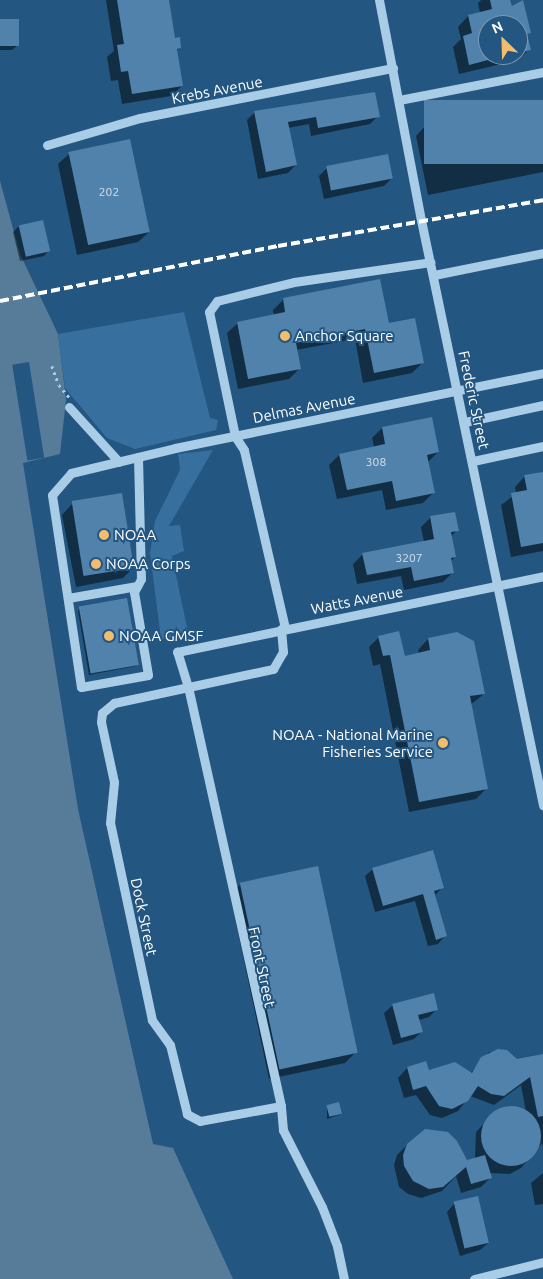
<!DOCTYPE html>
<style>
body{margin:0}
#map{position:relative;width:543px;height:1279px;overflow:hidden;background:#235681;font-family:Ubuntu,sans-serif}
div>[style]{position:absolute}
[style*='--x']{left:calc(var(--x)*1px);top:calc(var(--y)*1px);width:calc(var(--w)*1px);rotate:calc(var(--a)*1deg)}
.green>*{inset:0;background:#37709f}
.water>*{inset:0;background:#577c9a}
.pier>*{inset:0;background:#235681;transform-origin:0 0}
.shadow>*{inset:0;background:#0007}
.building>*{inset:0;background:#5082ac;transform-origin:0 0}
.round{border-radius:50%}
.path>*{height:2.5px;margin-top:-1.25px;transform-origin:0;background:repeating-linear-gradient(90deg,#a9cce7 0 2.5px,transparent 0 6.5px)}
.minor>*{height:9px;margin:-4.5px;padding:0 4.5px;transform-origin:4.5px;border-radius:4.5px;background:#a9cce7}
.rail>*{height:4px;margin-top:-2px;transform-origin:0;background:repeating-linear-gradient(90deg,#fff 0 9px,transparent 0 13px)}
.dots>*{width:14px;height:14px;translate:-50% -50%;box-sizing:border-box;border:2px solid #235681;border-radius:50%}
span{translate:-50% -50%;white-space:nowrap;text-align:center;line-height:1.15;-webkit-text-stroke:4px #235681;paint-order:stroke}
.number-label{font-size:12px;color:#d3e0ea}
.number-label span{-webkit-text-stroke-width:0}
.street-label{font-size:15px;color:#fff}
.poi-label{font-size:15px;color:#fff}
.left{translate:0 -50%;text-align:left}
.right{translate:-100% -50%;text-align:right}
.north{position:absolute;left:478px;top:15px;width:50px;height:50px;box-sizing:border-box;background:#235681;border:1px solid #7b9ab3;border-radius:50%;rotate:336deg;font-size:14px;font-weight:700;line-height:20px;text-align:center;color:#fff}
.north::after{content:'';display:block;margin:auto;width:18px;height:22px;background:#f3bd6c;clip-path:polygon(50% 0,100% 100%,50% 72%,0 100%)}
</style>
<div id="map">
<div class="green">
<div style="clip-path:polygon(184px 312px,210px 418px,218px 420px,216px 430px,135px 449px,107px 438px,65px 388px,58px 334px)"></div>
<div style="clip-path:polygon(213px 450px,169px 526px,180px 525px,184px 551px,172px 556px,189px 637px,161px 639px,150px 553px,155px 521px,180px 470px,178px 454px)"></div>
</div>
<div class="water">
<div style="clip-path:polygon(0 181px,20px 254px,58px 334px,66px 400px,60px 454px,23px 463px,78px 809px,153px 1144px,173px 1148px,233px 1279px,0 1279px)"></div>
</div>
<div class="pier">
<div style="left:29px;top:362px;width:97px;height:17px;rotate:81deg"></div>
</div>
<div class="shadow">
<div style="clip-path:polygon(106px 0,168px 0,174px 39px,180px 48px,176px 51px,182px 86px,171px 96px,122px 104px,118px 80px,111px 81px,107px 57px,114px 51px)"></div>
<div style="clip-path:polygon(evenodd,481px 0,509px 0,511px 8px,530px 32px,526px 36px,529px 49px,519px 60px,459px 74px,453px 47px,461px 39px,458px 27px,468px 16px,480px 13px,478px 3px,481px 0,488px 25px,518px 25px,518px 55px,488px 55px,488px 25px)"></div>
<div style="clip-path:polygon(0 22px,18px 45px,12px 50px,0 50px)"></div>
<div style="clip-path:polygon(543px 101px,543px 172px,428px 195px,416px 136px,426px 125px)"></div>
<div style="clip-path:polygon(255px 112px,378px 116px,370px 124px,311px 136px,309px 124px,288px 128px,296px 165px,288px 173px,258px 179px,247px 120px)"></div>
<div style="clip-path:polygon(69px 154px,149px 232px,138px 242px,77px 255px,58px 164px)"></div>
<div style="clip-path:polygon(327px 168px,392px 178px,384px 186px,324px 199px,319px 176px)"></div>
<div style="clip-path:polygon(19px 226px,49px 250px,44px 256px,20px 261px,13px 232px)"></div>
<div style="clip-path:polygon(379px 281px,388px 324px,422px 363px,412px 373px,363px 383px,355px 339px,296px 350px,300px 368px,289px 379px,238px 389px,227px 333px,238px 323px,274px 316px,273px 310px,283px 300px)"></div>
<div style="clip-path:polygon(382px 428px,438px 452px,428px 462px,433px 493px,423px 503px,386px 510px,382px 490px,337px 499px,329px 465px,339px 455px,374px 447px,372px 438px)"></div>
<div style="clip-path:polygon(543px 473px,543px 551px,511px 557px,501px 505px,516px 494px,515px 487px,525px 476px)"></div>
<div style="clip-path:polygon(72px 504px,133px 568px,123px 578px,76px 587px,62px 515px)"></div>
<div style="clip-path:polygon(431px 517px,457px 530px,451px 537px,455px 557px,451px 561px,453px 572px,443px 582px,404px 590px,401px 576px,357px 584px,353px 564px,363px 554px,424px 542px,421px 527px)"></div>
<div style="clip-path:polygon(80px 608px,138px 664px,136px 666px,89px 675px,78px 611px)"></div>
<div style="clip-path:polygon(379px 637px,404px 657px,419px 654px,418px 650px,428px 639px,484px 694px,470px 705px,487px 788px,476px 799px,409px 812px,380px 664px,373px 666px,369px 647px)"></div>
<div style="clip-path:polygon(373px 869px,442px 888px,435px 895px,445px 936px,438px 944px,428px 946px,415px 901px,375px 912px,365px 876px)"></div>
<div style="clip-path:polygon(241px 884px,355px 1053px,345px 1063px,269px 1079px,230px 894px)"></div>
<div style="clip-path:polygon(433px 995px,437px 1009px,429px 1017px,419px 1020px,422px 1031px,414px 1039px,393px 1045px,384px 1013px,392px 1006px)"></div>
<div style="clip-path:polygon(506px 1051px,517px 1060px,543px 1064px,543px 1148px,542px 1143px,521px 1168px,510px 1174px,489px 1173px,490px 1178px,481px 1187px,461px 1193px,456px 1176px,442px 1191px,421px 1198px,408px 1194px,399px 1187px,394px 1165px,397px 1155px,407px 1145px,466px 1162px,475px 1159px,476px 1132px,494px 1113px,509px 1106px,526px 1112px,521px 1085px,494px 1105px,470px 1096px,458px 1111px,442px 1118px,430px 1115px,416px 1095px,404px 1098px,398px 1078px,407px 1068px,471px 1073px,489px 1052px)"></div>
<div style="clip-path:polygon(327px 1106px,341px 1114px,327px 1119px)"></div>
<div style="clip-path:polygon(543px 1173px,543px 1204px,535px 1205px,531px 1183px)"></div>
<div style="clip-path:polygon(454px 1204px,488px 1243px,480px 1250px,460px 1256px,447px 1212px)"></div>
</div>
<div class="building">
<div style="clip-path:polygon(117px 0,169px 0,175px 38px,180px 37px,181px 48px,177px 49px,183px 86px,132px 94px,128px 71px,121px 72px,117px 45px,124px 44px)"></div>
<div style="clip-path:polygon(490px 0,510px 0,512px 6px,523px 0,531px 33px,527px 34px,531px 50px,518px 53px,518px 25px,488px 25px,488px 60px,469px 65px,463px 36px,472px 33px,468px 15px,492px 9px)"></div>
<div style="left:0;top:19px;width:19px;height:27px"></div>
<div style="clip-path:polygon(375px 92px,380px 117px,318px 128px,316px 117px,288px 122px,297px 165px,266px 172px,254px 111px)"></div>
<div style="left:543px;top:100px;width:64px;height:119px;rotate:90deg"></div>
<div style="left:130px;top:139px;width:95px;height:63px;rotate:78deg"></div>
<div style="left:388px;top:154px;width:25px;height:63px;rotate:79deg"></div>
<div style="left:43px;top:220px;width:32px;height:25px;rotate:77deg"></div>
<div style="clip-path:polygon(380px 279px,389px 323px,415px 318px,424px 363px,374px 373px,365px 329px,296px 343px,301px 369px,248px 379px,237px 322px,285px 312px,283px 298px)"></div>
<div style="clip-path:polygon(432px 417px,439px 452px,427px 455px,435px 493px,396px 501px,392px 481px,347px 490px,339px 454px,385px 444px,382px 427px)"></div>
<div style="clip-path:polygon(543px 472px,543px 543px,521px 547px,511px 493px,527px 490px,524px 475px)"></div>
<div style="left:122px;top:493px;width:76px;height:51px;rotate:81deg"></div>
<div style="clip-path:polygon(455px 512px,459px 531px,451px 532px,456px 557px,451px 558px,454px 573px,414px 581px,411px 567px,367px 575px,362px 553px,434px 539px,430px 516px)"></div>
<div style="left:127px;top:598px;width:68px;height:49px;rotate:80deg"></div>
<div style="clip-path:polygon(399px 631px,405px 656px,430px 650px,428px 638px,457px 632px,474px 641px,485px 694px,470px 696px,488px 789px,419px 802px,390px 655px,383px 656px,378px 636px)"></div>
<div style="clip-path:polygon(433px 850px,444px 888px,434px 891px,447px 936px,436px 940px,423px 894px,383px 906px,372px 868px)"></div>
<div style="left:318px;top:866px;width:191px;height:80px;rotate:78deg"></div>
<div style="clip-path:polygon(434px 993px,438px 1010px,418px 1015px,423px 1032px,401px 1038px,392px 1004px)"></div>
<div style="clip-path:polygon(498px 1049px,507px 1050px,517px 1059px,543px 1054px,543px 1116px,538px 1117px,530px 1077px,504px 1096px,491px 1094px,478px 1086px,468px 1101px,452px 1109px,439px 1106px,426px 1086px,413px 1090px,407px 1067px,426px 1061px,429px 1070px,455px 1062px,472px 1073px,481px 1057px)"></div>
<div style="left:339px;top:1102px;width:12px;height:13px;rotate:76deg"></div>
<div class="round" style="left:481px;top:1106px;width:60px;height:60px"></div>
<div style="clip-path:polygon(425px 1129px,448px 1132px,457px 1141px,467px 1160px,485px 1155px,492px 1178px,471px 1184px,466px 1167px,443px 1187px,429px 1189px,413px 1181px,404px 1166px,403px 1155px,407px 1144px)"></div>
<div style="left:478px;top:1196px;width:48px;height:25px;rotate:77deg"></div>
</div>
<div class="path">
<div style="--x:52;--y:366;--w:20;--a:70"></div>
<div style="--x:59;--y:385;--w:16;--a:50"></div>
</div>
<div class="minor">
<div style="--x:379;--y:0;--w:224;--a:79.2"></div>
<div style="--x:421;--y:220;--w:598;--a:78.22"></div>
<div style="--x:399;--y:100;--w:147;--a:-11"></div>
<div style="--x:47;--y:145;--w:97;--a:-16.2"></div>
<div style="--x:140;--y:118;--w:258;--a:-11.2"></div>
<div style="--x:434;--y:275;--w:111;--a:-11.4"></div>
<div style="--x:69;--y:407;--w:74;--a:47.7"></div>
<div style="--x:465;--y:422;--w:80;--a:-12.3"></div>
<div style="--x:138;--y:457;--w:122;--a:88.6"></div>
<div style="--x:141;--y:579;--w:15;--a:118"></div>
<div style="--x:134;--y:592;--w:84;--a:80.4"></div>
<div style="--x:148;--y:675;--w:68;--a:169.8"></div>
<div style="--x:81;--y:687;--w:194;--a:-98.6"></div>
<div style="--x:52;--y:495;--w:29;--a:-49"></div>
<div style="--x:71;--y:473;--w:107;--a:-13.5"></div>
<div style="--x:175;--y:448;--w:376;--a:-11.5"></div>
<div style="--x:473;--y:461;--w:72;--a:-12.1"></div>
<div style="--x:68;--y:598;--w:70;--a:-9.9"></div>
<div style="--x:285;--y:628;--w:183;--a:-103"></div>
<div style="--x:244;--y:450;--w:17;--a:-123"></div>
<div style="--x:235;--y:436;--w:127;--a:-101.8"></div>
<div style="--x:209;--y:312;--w:14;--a:-54"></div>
<div style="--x:217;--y:301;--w:79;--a:-13.9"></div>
<div style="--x:294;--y:282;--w:138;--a:-8.3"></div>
<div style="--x:281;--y:1106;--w:82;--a:169.5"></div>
<div style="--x:200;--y:1121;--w:15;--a:-152"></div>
<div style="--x:187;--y:1114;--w:71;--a:-103.8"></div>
<div style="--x:170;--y:1045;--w:31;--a:-126"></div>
<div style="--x:152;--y:1020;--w:201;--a:-102"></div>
<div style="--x:110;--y:823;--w:41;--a:-84.4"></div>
<div style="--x:114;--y:782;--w:61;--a:-102.2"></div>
<div style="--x:101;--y:722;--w:9;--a:-84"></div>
<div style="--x:102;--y:713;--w:16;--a:-40"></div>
<div style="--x:114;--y:703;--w:163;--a:-12.1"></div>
<div style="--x:273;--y:669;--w:20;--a:-60"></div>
<div style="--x:283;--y:652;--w:23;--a:-95"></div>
<div style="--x:344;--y:1279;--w:34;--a:-102"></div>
<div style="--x:337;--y:1246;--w:42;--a:-111"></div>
<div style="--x:322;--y:1207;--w:86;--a:-116.9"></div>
<div style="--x:283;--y:1130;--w:24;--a:-95"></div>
<div style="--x:281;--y:1106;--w:429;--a:-102.5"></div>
<div style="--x:188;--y:687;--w:37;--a:-107"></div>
<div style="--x:177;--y:652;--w:374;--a:-11.7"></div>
<div style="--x:474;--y:1279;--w:71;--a:-13.8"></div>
</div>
<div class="rail">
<div style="--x:0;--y:301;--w:283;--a:-11.2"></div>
<div style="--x:278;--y:246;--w:269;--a:-9.8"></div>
</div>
<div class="dots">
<div style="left:285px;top:336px;background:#f3bd6c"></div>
<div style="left:104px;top:535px;background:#f3bd6c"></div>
<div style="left:96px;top:564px;background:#f3bd6c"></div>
<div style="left:109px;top:636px;background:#f3bd6c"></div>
<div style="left:443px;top:743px;background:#f3bd6c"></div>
</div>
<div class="number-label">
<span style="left:109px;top:192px">202</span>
<span style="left:376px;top:462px">308</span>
<span style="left:409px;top:558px">3207</span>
</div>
<div class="street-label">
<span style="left:217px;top:90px;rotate:-11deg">Krebs Avenue</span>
<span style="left:474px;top:400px;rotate:78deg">Frederic Street</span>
<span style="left:304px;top:408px;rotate:-11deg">Delmas Avenue</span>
<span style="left:357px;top:600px;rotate:-11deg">Watts Avenue</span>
<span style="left:144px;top:917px;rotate:78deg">Dock Street</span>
<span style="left:262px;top:967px;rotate:78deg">Front Street</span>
</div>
<div class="poi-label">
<span class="left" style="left:295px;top:336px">Anchor Square</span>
<span class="left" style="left:114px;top:535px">NOAA</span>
<span class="left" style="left:106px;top:564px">NOAA Corps</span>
<span class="left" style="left:119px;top:636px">NOAA GMSF</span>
<span class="right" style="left:433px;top:743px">NOAA - National Marine<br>Fisheries Service</span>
</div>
<div class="north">N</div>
</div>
